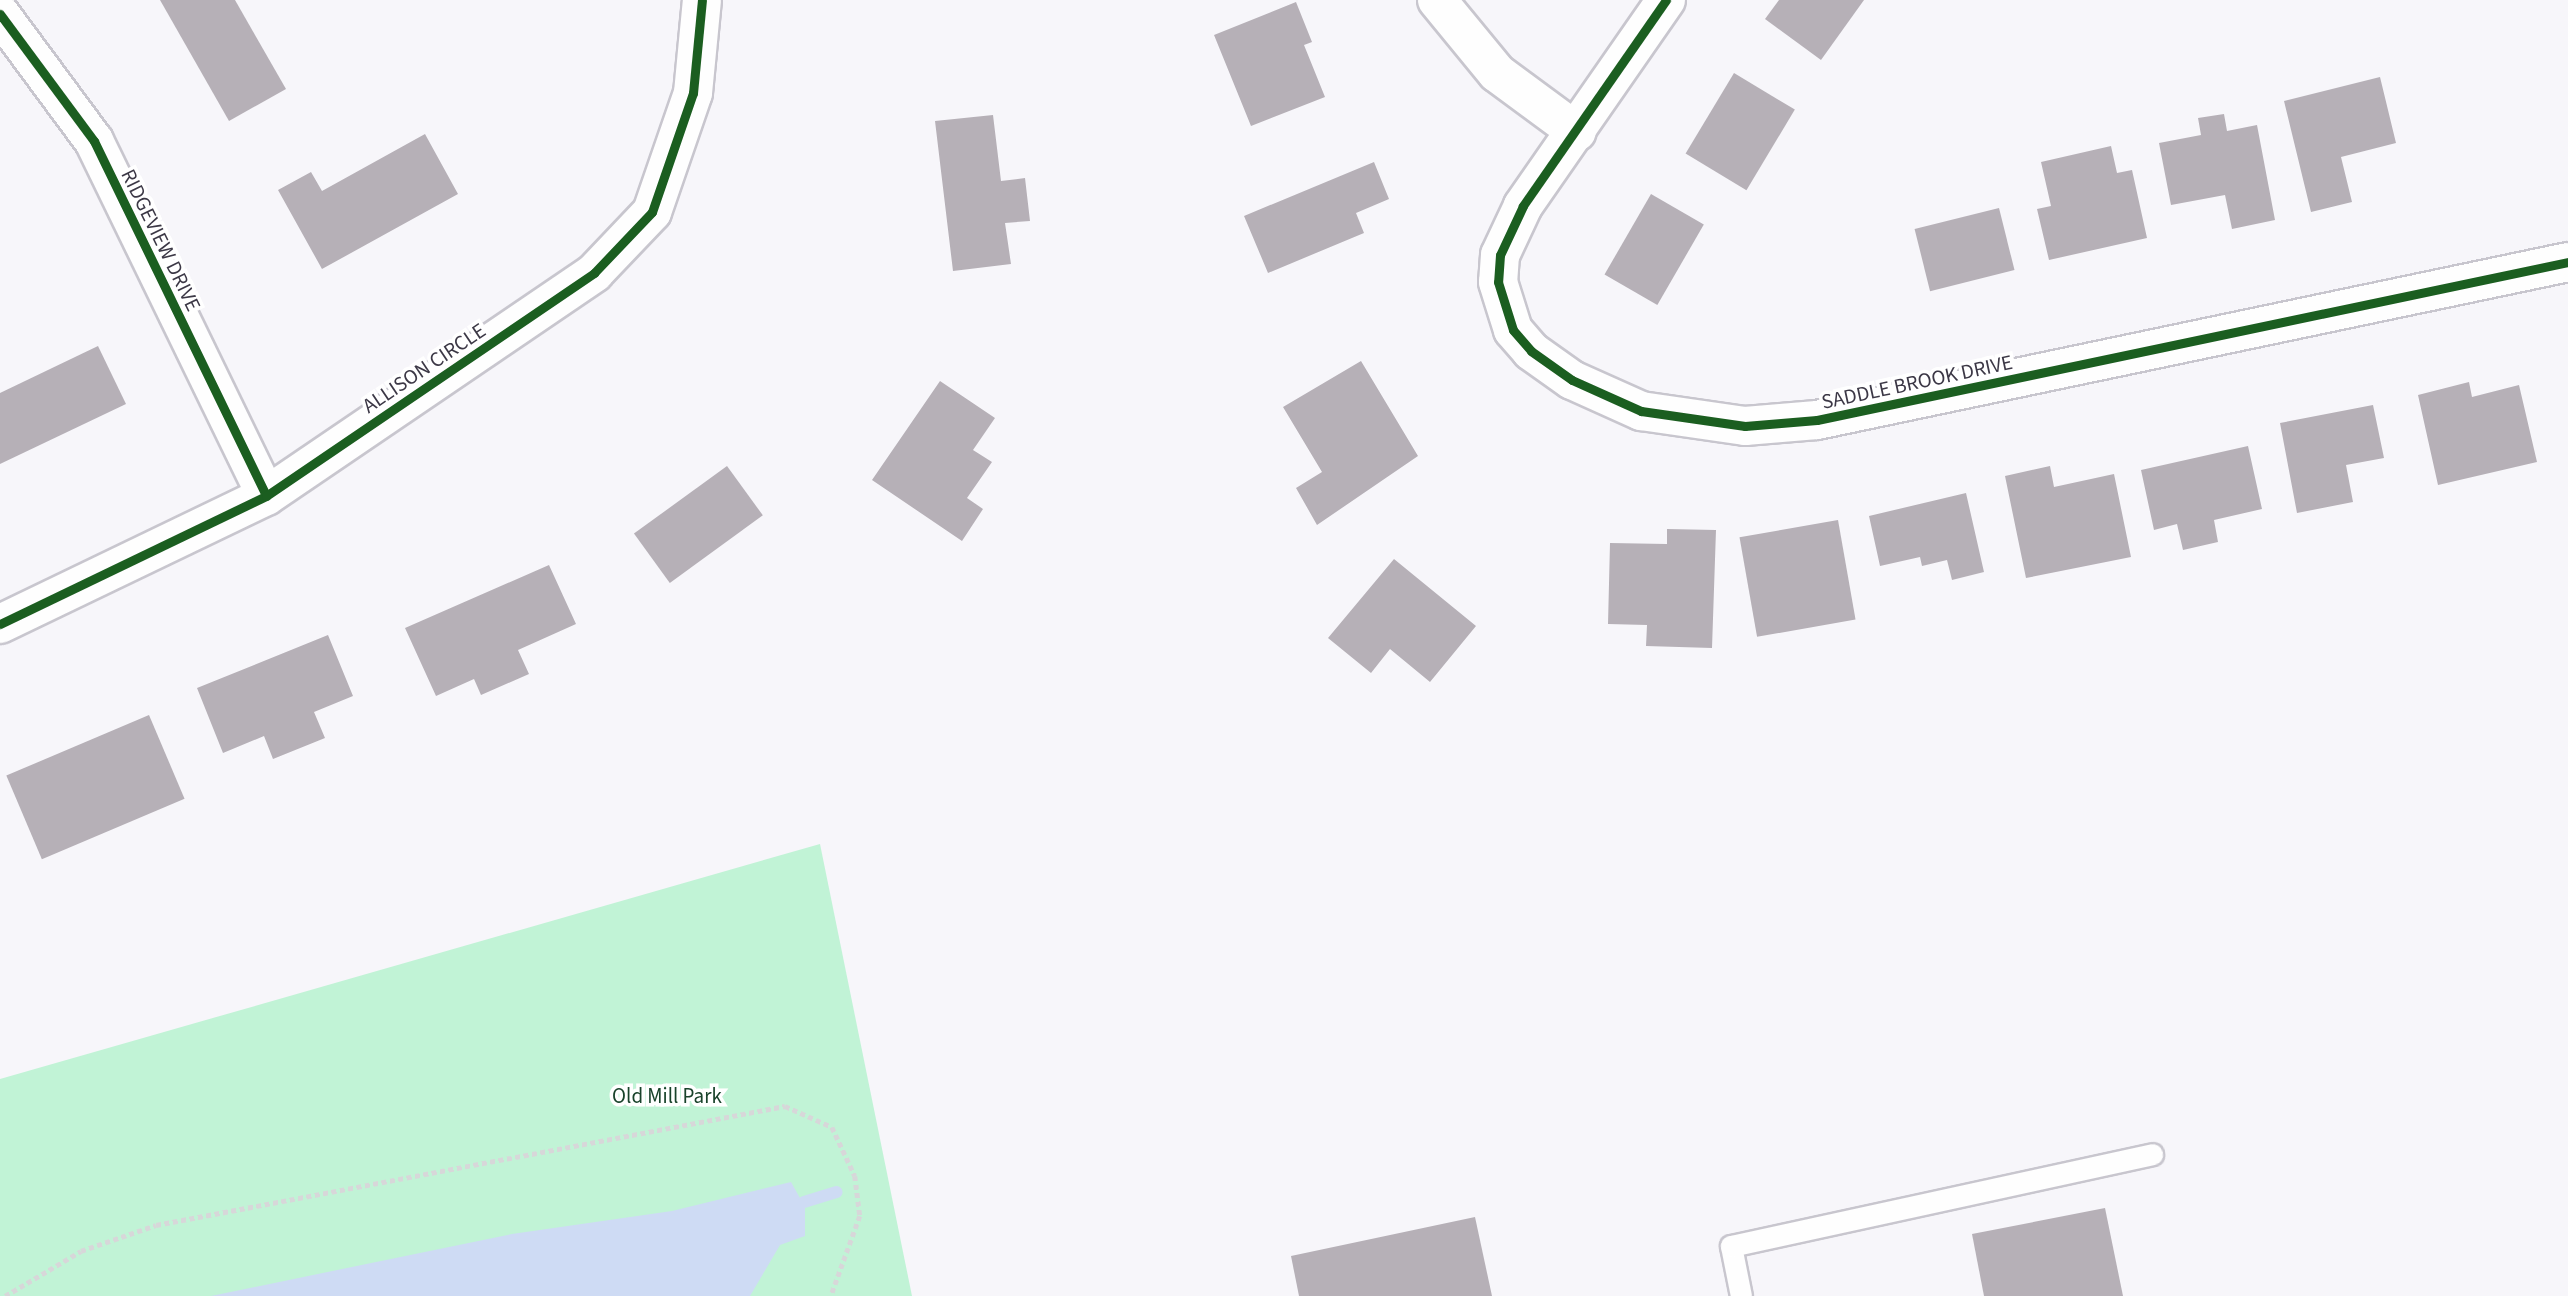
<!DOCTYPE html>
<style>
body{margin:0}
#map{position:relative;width:2568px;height:1296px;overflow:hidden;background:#f7f6fa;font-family:"Source Sans 3",sans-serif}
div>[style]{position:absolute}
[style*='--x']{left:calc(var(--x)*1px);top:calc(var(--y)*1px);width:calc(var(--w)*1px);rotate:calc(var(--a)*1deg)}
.green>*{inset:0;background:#c1f3d6}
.water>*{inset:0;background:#cedbf4}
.stream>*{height:12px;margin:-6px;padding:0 6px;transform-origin:6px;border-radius:6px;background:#cedbf4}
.building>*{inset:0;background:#b6b0b7;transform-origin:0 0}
.path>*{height:4.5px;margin-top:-2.25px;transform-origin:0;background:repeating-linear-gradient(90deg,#d7d7d9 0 5px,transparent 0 8.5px)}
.roads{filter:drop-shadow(2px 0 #c8c6ce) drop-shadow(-2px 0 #c8c6ce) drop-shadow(0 2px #c8c6ce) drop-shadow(0 -2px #c8c6ce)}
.service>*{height:21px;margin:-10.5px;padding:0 10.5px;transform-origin:10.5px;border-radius:10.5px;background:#fefefe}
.minor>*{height:38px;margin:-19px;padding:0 19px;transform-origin:19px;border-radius:19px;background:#fefefe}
.cycleway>*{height:9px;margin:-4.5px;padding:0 4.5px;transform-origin:4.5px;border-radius:4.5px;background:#1b5e20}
span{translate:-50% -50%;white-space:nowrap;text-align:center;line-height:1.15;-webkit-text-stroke:7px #fff;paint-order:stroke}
.street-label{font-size:21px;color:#3c3846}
.park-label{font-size:21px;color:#19432b}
</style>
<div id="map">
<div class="green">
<div style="clip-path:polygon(820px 844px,912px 1296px,0 1296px,0 1079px)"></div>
</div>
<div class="water">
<div style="clip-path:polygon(791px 1182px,805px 1207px,805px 1236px,780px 1245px,750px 1296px,211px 1296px,512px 1234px,672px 1211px)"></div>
</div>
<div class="stream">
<div style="--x:804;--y:1202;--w:34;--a:-17"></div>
</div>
<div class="building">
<div style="clip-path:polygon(160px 0,235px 0,286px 89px,229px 121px)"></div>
<div style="clip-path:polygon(1779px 0,1864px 0,1821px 60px,1765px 19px)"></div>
<div style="clip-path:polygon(1296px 2px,1312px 42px,1304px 45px,1325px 97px,1251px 126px,1214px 35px)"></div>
<div style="left:1734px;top:73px;width:71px;height:94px;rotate:31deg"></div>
<div style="clip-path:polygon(2380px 77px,2396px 143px,2341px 157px,2352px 202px,2311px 212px,2284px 101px)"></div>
<div style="clip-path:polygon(2224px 114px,2227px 131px,2257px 125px,2275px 220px,2232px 229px,2225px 195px,2171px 205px,2159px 143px,2201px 135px,2198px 118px)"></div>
<div style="clip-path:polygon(993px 115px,1001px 181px,1025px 178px,1030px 221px,1005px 223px,1011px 264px,953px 271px,935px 121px)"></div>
<div style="clip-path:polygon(425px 134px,458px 194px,322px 269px,278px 190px,311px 172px,322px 191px)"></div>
<div style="clip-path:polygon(2111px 146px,2117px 173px,2132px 170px,2147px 238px,2049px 260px,2037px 209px,2051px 206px,2041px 162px)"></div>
<div style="clip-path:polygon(1374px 162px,1389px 199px,1356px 213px,1364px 233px,1268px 273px,1244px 216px)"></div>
<div style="left:1651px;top:194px;width:61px;height:93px;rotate:30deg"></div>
<div style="left:1999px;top:208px;width:64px;height:87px;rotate:76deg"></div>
<div style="clip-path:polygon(98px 346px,126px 404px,0 464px,0 393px)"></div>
<div style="clip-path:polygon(1361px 361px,1418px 456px,1317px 525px,1296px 488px,1322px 472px,1283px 407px)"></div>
<div style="clip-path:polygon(940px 381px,995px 418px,973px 450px,992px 462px,967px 498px,983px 509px,962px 541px,872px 480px)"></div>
<div style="clip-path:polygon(2469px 382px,2472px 397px,2519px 385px,2537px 462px,2438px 485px,2418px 395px)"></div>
<div style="clip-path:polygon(2373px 405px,2384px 458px,2346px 465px,2353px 502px,2297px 513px,2280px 423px)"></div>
<div style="clip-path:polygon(2248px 446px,2262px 509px,2214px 520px,2218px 542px,2183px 550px,2177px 524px,2154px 530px,2141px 470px)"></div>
<div style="left:727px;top:466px;width:61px;height:115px;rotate:54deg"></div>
<div style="clip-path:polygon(2050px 466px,2054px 487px,2114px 474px,2131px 557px,2026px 578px,2005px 476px)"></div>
<div style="clip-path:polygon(1966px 493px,1984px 572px,1952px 580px,1947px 560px,1922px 566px,1920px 557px,1880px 566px,1869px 516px)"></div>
<div style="left:1838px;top:520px;width:101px;height:100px;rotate:80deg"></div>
<div style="clip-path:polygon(1667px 529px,1716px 530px,1712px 648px,1646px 646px,1647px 625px,1608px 624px,1610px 543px,1667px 544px)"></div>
<div style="clip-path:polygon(1394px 559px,1476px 626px,1430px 682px,1390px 649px,1371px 673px,1328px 638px)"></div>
<div style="clip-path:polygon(549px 565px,576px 624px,518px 650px,529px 674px,481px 695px,474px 679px,436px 696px,405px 628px)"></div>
<div style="clip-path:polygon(328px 635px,353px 696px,314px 712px,325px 738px,273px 759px,264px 736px,223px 753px,197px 688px)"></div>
<div style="left:149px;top:715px;width:91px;height:155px;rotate:67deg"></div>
<div style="clip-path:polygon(2105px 1208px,2123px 1296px,1984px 1296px,1972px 1234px)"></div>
<div style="clip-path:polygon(1475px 1217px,1492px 1296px,1299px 1296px,1291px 1256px)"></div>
</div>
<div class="path">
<div style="--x:5;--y:1296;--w:88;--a:-30.6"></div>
<div style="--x:81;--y:1251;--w:79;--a:-19.1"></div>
<div style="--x:156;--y:1225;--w:640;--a:-10.71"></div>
<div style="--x:785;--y:1106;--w:51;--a:24.1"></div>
<div style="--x:832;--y:1127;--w:54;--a:64.9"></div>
<div style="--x:855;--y:1176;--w:40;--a:82.9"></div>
<div style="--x:860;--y:1216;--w:85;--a:109.9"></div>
</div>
<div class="roads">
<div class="service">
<div style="--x:1741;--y:1296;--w:51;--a:-101.3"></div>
<div style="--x:1731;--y:1246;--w:431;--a:-12.3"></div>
</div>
<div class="minor">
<div style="--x:1437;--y:0;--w:94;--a:50.6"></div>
<div style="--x:1497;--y:73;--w:99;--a:36.4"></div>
<div style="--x:1666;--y:0;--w:251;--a:124.8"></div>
<div style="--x:1523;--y:206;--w:54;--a:115.1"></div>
<div style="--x:1500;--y:255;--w:27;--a:94"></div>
<div style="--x:1498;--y:282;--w:50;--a:72.6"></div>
<div style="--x:1513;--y:330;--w:28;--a:49"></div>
<div style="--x:1531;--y:351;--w:50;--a:35.3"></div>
<div style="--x:1572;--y:380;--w:76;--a:24.2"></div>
<div style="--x:1641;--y:411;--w:105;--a:8.2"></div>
<div style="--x:1745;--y:426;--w:72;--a:-4.8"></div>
<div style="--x:1817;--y:420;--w:767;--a:-11.88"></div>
<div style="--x:0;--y:14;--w:158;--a:53.5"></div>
<div style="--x:94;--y:141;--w:394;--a:64.1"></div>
<div style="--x:0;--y:624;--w:295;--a:-25.7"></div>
<div style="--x:266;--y:496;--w:397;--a:-34.2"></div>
<div style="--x:594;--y:273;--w:84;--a:-46.4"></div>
<div style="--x:652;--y:212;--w:126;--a:-71"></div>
<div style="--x:693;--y:93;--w:93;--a:-84.5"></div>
</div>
</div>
<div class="cycleway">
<div style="--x:1666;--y:0;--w:251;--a:124.8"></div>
<div style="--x:1523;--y:206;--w:54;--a:115.1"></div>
<div style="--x:1500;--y:255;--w:27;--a:94"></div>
<div style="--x:1498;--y:282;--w:50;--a:72.6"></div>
<div style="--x:1513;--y:330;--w:28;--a:49"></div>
<div style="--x:1531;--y:351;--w:50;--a:35.3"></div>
<div style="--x:1572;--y:380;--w:76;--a:24.2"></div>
<div style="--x:1641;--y:411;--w:105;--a:8.2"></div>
<div style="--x:1745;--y:426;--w:72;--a:-4.8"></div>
<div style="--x:1817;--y:420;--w:767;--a:-11.88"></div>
<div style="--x:0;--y:14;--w:158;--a:53.5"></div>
<div style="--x:94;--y:141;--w:394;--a:64.1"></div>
<div style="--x:0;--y:624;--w:295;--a:-25.7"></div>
<div style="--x:266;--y:496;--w:397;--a:-34.2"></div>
<div style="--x:594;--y:273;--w:84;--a:-46.4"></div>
<div style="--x:652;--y:212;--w:126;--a:-71"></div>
<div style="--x:693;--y:93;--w:93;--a:-84.5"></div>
</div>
<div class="street-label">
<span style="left:161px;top:240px;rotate:64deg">RIDGEVIEW DRIVE</span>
<span style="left:424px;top:368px;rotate:-34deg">ALLISON CIRCLE</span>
<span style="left:1917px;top:382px;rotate:-12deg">SADDLE BROOK DRIVE</span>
</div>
<div class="park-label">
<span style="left:667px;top:1096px">Old Mill Park</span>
</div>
</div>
